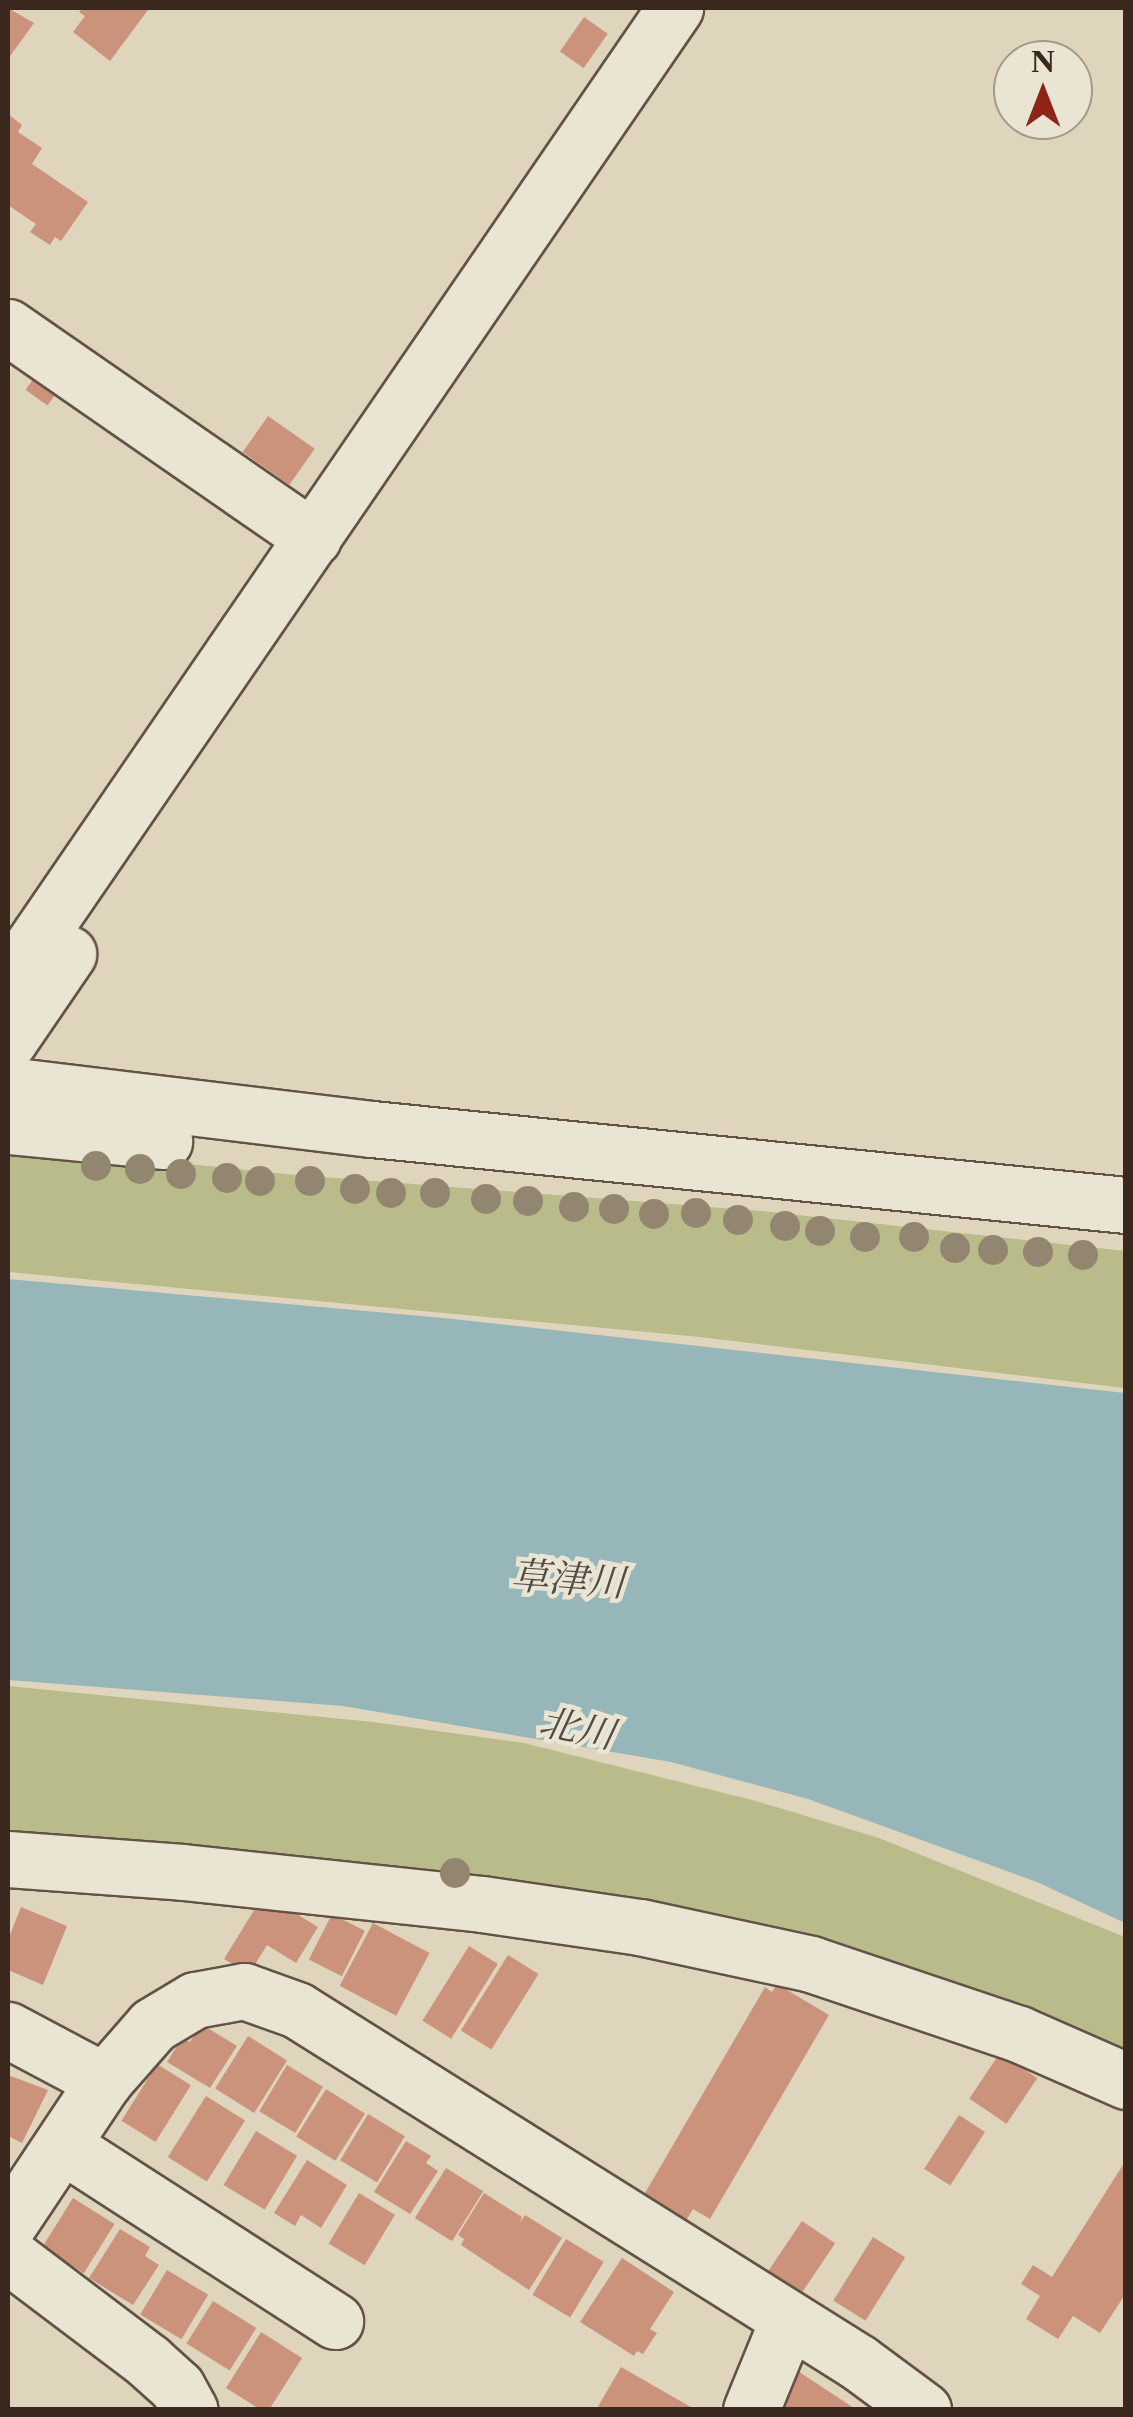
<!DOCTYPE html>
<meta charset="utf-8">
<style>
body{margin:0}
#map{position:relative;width:1133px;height:2417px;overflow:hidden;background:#dfd5bc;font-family:"Libre Caslon Text","Noto Serif JP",serif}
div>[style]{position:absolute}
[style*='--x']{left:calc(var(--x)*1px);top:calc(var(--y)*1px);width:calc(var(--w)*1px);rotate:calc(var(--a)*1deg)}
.green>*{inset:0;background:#babb8b}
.water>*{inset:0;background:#97b6ba}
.building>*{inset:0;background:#cb937b;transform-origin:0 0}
.roads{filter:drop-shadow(2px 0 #635346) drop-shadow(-2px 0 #635346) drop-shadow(0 2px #635346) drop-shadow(0 -2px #635346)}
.minor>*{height:55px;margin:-27.5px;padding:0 27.5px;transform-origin:27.5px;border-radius:27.5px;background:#eae4d3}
.trees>*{width:30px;height:30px;margin:-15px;border-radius:50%;background:#938671}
span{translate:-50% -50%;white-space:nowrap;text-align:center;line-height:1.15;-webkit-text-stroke:9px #eae4d3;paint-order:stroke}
.water-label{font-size:38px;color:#514c45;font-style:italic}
.frame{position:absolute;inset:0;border:10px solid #3a281e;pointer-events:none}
.north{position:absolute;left:993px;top:40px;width:100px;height:100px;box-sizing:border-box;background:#eae4d3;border:2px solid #a4998b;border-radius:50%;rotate:0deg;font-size:28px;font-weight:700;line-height:40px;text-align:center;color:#3a281e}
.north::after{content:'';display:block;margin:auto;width:35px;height:45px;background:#8f2418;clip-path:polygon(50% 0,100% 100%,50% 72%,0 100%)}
</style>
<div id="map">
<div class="green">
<div style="clip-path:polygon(8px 1145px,285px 1174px,761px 1211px,1125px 1251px,1125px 1388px,700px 1337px,8px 1272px)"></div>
<div style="clip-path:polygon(8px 1686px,373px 1722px,524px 1743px,756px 1801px,879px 1838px,1125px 1937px,1125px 2064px,932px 1986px,8px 1843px)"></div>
</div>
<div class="water">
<div style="clip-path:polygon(8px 1279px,444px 1318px,1125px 1393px,1125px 1923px,1037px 1882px,808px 1799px,671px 1762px,343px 1706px,8px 1680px)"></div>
</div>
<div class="building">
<div style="clip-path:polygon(8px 8px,34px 23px,8px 59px)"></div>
<div style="clip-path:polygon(83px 8px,144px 8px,148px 10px,110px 61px,73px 32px,85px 16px,79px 12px)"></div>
<div style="left:584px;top:17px;width:29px;height:42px;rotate:35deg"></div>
<div style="clip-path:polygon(8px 114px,22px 125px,18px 132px,42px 148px,32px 164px,88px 202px,61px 241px,55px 237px,50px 245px,30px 232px,36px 224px,8px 205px)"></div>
<div style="left:42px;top:367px;width:27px;height:28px;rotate:36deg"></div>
<div style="left:268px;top:416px;width:57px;height:44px;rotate:35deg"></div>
<div style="clip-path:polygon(259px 1902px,274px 1912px,279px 1903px,318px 1927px,296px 1963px,267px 1945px,249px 1974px,224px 1959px)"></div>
<div style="clip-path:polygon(21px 1907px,67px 1926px,43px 1985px,8px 1970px,8px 1940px)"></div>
<div style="left:332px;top:1914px;width:37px;height:51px;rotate:27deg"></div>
<div style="left:373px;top:1923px;width:64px;height:71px;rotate:28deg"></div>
<div style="left:469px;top:1946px;width:34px;height:88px;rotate:32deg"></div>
<div style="left:508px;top:1955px;width:36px;height:89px;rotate:32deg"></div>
<div style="clip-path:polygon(777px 1984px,829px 2015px,710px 2219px,693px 2209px,684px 2224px,641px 2200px,765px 1987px,772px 1992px)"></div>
<div style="clip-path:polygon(201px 2024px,237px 2046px,210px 2088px,167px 2062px,182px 2038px,190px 2042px)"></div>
<div style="left:248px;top:2036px;width:46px;height:62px;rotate:32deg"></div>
<div style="left:1000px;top:2053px;width:45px;height:55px;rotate:34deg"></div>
<div style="left:157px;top:2064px;width:40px;height:67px;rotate:32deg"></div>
<div style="left:287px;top:2065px;width:42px;height:54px;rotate:31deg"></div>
<div style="clip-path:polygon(8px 2075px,48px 2090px,22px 2143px,8px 2136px)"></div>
<div style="left:326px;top:2089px;width:46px;height:56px;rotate:32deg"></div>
<div style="left:206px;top:2096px;width:46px;height:72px;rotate:32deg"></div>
<div style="left:368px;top:2114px;width:43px;height:54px;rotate:31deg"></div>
<div style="left:959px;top:2115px;width:31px;height:64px;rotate:33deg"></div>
<div style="left:256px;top:2131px;width:48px;height:63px;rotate:31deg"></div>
<div style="clip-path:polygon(406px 2141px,431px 2156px,426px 2163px,438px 2171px,410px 2214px,374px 2192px)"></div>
<div style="clip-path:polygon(307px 2160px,347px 2185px,321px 2228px,301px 2215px,295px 2226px,274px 2213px)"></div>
<div style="clip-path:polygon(1126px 2160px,1126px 2293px,1100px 2333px,1073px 2316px,1058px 2339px,1026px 2319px,1040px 2296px,1021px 2284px,1033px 2265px,1052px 2277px)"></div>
<div style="left:446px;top:2168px;width:44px;height:59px;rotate:32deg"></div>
<div style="left:359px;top:2193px;width:42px;height:59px;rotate:31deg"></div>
<div style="clip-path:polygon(484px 2193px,522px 2217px,520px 2223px,525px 2215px,562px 2238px,529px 2290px,461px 2245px,464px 2239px,458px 2235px)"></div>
<div style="left:73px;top:2198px;width:49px;height:58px;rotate:32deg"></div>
<div style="left:802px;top:2221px;width:40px;height:70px;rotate:34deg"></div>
<div style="clip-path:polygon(120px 2229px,150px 2247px,145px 2256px,159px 2265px,133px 2305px,89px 2278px)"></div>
<div style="left:873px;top:2237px;width:38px;height:75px;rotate:32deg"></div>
<div style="left:566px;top:2239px;width:44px;height:65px;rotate:31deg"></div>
<div style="clip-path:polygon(622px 2258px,674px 2292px,650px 2329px,657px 2333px,643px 2354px,637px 2351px,634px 2356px,580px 2322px)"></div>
<div style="left:167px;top:2270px;width:48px;height:52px;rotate:31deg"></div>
<div style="left:213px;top:2301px;width:51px;height:50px;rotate:32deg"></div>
<div style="clip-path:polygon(261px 2332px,302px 2358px,269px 2410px,261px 2410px,226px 2388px)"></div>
<div style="clip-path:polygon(787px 2364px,857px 2410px,767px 2410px)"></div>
<div style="clip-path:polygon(621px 2367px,696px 2410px,596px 2410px)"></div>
</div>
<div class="roads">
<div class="minor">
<div style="--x:8;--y:327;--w:371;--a:34.7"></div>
<div style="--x:8;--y:981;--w:1180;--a:-55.57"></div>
<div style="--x:8;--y:1042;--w:107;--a:-55.7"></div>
<div style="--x:8;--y:1085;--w:367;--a:6.9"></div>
<div style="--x:372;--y:1129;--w:758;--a:5.76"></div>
<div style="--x:8;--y:1126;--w:157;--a:5.5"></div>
<div style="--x:8;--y:1859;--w:175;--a:4.2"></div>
<div style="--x:183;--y:1872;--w:301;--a:6.1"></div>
<div style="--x:482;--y:1904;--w:160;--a:8.3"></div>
<div style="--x:640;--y:1927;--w:175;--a:12.2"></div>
<div style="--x:811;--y:1964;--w:219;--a:18.6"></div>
<div style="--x:1019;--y:2034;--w:117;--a:23.7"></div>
<div style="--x:8;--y:2030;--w:109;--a:28"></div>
<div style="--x:62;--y:2145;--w:325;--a:32.8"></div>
<div style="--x:8;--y:2225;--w:173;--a:-56.3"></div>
<div style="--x:104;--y:2081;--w:74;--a:-48.8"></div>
<div style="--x:153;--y:2025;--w:49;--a:-30.8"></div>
<div style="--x:195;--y:2000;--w:50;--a:-10.4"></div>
<div style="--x:244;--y:1991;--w:56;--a:19.7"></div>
<div style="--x:297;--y:2010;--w:662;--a:32.11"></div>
<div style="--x:858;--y:2362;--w:81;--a:36.4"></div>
<div style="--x:8;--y:2255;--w:176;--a:37.1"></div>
<div style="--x:148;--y:2361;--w:39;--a:42"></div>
<div style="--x:177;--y:2387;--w:26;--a:61"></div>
<div style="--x:751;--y:2410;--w:95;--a:-67.8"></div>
</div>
</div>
<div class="trees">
<div style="left:96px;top:1166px"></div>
<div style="left:140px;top:1169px"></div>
<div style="left:181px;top:1174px"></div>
<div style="left:227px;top:1178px"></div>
<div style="left:260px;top:1181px"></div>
<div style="left:310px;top:1181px"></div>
<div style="left:355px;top:1189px"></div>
<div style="left:391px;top:1193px"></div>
<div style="left:435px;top:1193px"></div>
<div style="left:486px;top:1199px"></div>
<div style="left:528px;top:1201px"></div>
<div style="left:574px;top:1207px"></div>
<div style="left:614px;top:1209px"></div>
<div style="left:696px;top:1213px"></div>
<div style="left:654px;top:1214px"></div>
<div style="left:738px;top:1220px"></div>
<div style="left:785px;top:1226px"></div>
<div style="left:820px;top:1231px"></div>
<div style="left:865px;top:1237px"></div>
<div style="left:914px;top:1237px"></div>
<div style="left:955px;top:1248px"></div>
<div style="left:993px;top:1250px"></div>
<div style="left:1038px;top:1252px"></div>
<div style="left:1083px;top:1255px"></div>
<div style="left:455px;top:1873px"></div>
</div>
<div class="water-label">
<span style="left:568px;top:1579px;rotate:4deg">草津川</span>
<span style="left:577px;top:1728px;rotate:11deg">北川</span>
</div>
<div class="frame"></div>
<div class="north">N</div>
</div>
